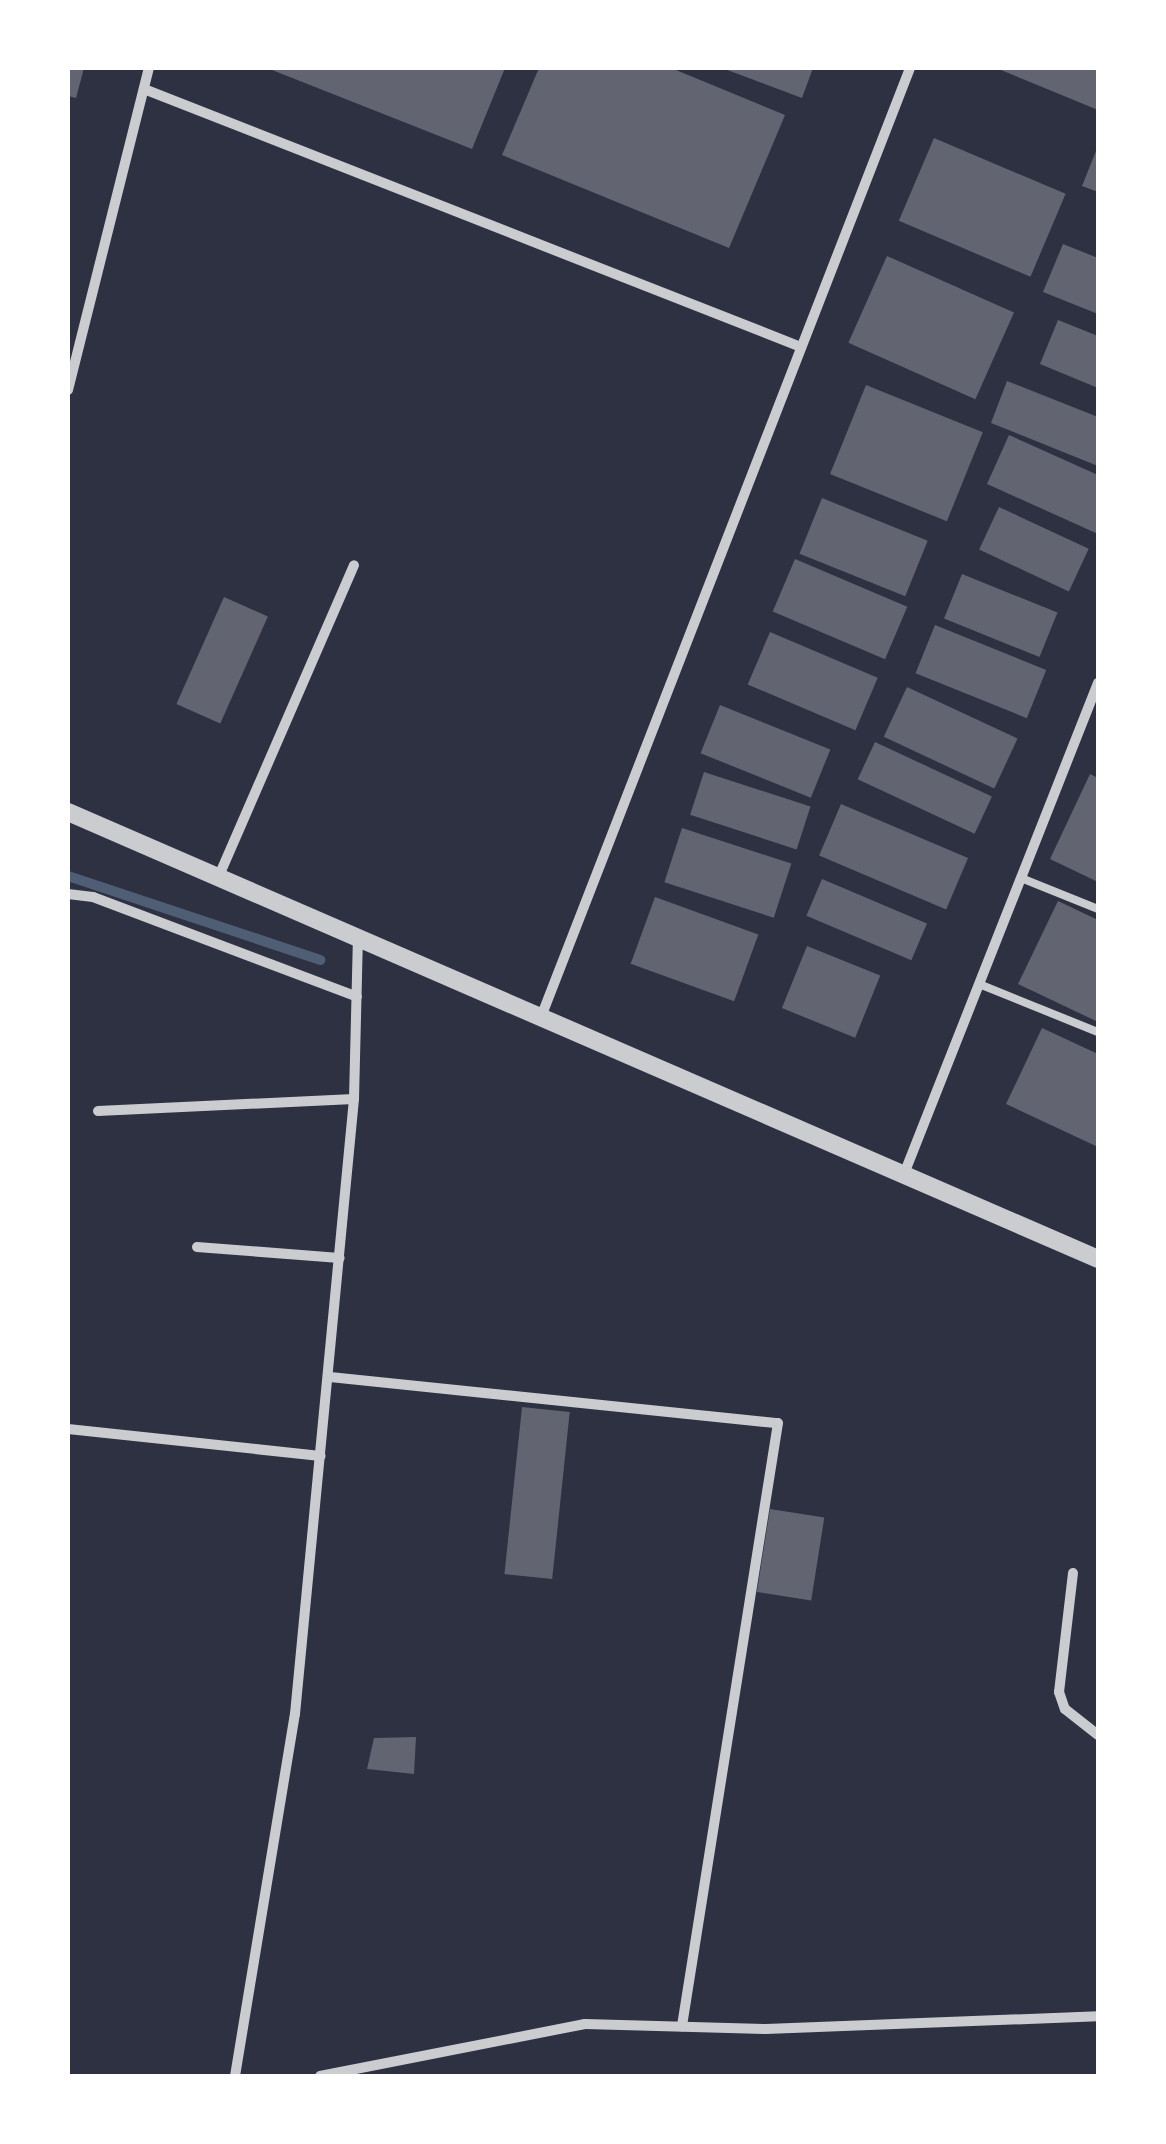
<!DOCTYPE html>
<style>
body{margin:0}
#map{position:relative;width:1166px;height:2144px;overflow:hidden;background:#2d3142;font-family:Mulish,sans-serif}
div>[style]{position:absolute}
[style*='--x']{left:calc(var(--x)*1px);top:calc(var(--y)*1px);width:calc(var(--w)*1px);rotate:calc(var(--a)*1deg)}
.stream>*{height:10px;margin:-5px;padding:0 5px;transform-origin:5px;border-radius:5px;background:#4f5d75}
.building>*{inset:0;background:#626471;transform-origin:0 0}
.service>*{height:8px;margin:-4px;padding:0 4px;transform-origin:4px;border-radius:4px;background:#caccd0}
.minor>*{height:10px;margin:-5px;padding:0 5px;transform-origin:5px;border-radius:5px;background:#caccd0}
.tertiary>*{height:18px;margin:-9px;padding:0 9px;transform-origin:9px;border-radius:9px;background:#caccd0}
span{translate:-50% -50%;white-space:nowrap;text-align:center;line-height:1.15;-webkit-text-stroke:8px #fff;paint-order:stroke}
.frame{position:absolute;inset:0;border:70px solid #fff;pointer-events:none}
</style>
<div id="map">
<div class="stream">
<div style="--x:68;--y:876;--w:266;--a:18.4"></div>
</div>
<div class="building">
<div style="clip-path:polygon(68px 68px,84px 68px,76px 98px,68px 96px)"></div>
<div style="clip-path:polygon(267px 68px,505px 68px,472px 149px)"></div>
<div style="clip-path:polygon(539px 68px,671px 68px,785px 115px,729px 248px,502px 155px)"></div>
<div style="clip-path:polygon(722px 68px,813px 68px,802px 98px)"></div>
<div style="clip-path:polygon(996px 68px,1098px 68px,1098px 110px)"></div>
<div style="left:934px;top:138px;width:143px;height:90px;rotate:23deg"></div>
<div style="clip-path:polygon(1098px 146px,1098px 192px,1082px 186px)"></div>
<div style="clip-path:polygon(1063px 244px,1098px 258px,1098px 314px,1043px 292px)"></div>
<div style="left:887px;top:256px;width:139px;height:95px;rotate:24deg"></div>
<div style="clip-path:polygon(1058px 320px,1098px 336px,1098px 388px,1040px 364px)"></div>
<div style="clip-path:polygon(1007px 381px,1098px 417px,1098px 466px,991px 423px)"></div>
<div style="left:866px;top:385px;width:126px;height:96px;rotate:22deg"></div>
<div style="clip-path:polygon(1009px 435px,1098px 475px,1098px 534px,987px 484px)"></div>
<div style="left:822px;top:498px;width:114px;height:60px;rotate:22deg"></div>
<div style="left:999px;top:507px;width:99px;height:47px;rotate:25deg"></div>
<div style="left:795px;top:559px;width:122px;height:57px;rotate:23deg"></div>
<div style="left:962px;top:574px;width:103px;height:48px;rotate:22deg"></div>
<div style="left:224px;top:597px;width:48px;height:117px;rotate:24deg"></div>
<div style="left:935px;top:625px;width:120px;height:52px;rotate:22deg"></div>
<div style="left:770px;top:632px;width:117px;height:57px;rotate:23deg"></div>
<div style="left:907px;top:687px;width:122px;height:55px;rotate:25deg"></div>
<div style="left:720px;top:705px;width:119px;height:52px;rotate:22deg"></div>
<div style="left:875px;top:742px;width:129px;height:41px;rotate:25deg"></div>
<div style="left:704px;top:772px;width:112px;height:45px;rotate:18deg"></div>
<div style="clip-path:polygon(1090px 774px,1098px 778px,1098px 882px,1050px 859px)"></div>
<div style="left:841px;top:804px;width:138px;height:56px;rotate:23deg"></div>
<div style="left:682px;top:828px;width:115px;height:57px;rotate:18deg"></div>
<div style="left:822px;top:879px;width:114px;height:40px;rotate:23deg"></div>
<div style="left:655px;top:897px;width:110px;height:71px;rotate:20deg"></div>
<div style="clip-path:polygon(1058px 901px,1098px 920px,1098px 1022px,1018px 984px)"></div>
<div style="left:807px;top:946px;width:79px;height:67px;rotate:22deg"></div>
<div style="clip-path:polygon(1042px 1028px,1098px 1054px,1098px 1147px,1006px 1104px)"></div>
<div style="left:522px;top:1407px;width:48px;height:168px;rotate:6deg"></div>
<div style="left:770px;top:1509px;width:55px;height:84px;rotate:9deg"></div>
<div style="clip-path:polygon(416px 1737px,414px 1774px,367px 1769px,374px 1738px)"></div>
</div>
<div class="service">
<div style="--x:1021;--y:878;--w:83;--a:21.9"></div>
<div style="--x:979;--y:984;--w:128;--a:22"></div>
</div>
<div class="minor">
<div style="--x:144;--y:89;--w:706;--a:21.44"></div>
<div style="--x:68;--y:390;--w:332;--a:-75.9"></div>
<div style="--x:218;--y:878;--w:341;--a:-66.5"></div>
<div style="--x:68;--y:894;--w:25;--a:7"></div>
<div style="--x:93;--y:897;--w:282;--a:20.7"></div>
<div style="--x:541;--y:1017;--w:1018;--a:-68.75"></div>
<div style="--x:98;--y:1111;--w:256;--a:-2.7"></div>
<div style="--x:904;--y:1174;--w:528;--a:-68.44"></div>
<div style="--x:197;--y:1247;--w:143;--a:4.4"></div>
<div style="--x:330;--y:1377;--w:450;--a:5.9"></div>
<div style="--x:778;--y:1423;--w:611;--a:99.05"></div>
<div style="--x:68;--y:1429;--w:254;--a:6.1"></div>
<div style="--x:1073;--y:1573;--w:120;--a:96.7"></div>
<div style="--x:1059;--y:1692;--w:18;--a:71"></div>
<div style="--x:1065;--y:1709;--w:42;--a:38.2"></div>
<div style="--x:235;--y:2076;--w:367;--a:-80.6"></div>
<div style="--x:295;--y:1714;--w:618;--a:-84.52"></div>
<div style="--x:354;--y:1099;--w:161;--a:-88.6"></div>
<div style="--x:320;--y:2076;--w:270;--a:-11.1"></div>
<div style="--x:585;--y:2024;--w:181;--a:1.6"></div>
<div style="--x:766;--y:2029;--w:332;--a:-2.2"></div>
</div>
<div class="tertiary">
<div style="--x:68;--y:812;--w:1123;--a:23.46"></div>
</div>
<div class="frame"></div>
</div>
